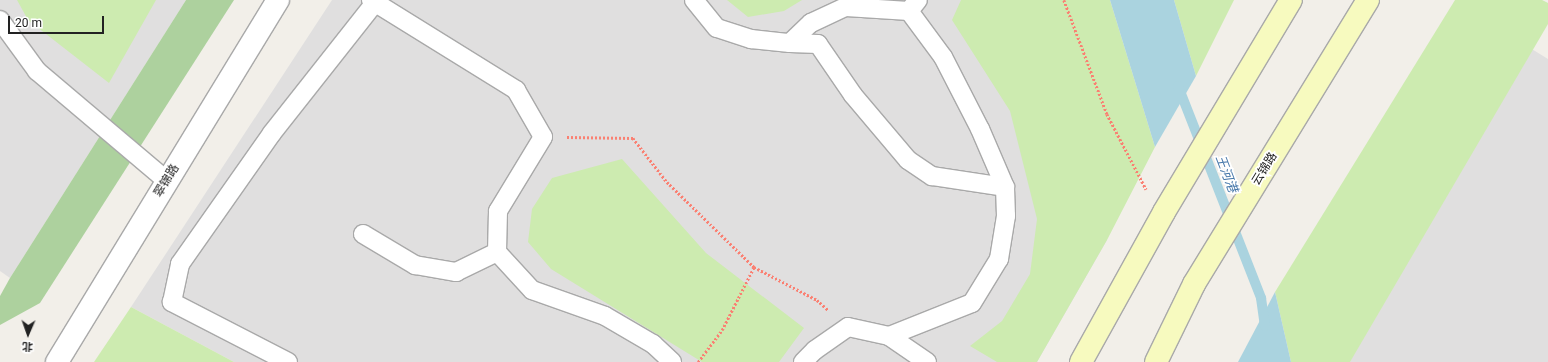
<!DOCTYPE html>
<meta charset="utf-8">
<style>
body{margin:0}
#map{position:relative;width:1548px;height:362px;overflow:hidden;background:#f2efe9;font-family:Roboto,"Noto Sans SC",sans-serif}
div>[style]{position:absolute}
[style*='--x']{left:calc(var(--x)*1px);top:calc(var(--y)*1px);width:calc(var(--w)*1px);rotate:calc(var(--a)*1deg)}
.residential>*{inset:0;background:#e0dfdf}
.grass>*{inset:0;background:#cdebb0}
.forest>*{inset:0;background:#add19e}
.water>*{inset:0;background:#aad3df}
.stream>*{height:10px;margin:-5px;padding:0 5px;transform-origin:5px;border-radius:5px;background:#aad3df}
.path>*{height:2.5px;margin-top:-1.25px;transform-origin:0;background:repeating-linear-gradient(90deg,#fa8072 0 2px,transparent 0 4px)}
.roads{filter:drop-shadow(1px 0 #a9a9a9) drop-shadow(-1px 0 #a9a9a9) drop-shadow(0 1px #a9a9a9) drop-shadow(0 -1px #a9a9a9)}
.lane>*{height:18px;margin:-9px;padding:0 9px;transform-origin:9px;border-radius:9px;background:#fff}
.street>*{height:22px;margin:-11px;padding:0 11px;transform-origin:11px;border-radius:11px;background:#fff}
.secondary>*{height:22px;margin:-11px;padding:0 11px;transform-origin:11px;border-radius:11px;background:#f7fabf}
span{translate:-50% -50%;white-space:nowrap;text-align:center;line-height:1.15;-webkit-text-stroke:3.5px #fff;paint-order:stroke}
.street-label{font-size:12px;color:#222}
.water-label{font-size:13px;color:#4a7aab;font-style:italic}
.north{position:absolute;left:8px;top:314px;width:40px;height:40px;-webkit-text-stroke:3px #fff;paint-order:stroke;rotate:182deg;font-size:11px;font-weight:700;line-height:16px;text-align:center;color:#222}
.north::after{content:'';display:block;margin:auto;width:14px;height:18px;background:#222;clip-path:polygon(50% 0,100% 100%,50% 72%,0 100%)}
.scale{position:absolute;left:8px;top:16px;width:96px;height:18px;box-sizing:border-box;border:2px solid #222;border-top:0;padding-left:5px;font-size:12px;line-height:14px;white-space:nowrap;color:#222;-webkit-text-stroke:3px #fff;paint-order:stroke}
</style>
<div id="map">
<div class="residential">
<div style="clip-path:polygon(0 0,186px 0,10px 278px,0 271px)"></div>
<div style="clip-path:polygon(332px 0,1022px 0,1107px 240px,1037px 362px,234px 362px,131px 307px)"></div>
<div style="clip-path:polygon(1496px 27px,1548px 59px,1548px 362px,1332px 362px)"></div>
</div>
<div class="grass">
<div style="clip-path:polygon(17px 0,156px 0,109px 83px,28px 20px)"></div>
<div style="clip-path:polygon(727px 0,802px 0,784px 11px,748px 17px)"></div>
<div style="clip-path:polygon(961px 0,1110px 0,1155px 147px,1107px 240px,1037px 362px,997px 362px,970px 346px,1002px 321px,1030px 274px,1037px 219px,1010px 111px,952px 20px)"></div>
<div style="clip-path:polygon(1174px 0,1234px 0,1196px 76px)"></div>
<div style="clip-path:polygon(1455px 0,1542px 0,1548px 3px,1548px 24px,1350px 362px,1291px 362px,1275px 292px)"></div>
<div style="clip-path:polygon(622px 159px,706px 253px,804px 328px,779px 362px,702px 362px,551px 269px,528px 242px,532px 209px,552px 178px)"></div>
<div style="clip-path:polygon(131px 307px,234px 362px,94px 362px)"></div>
</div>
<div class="forest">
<div style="clip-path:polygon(186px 0,234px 0,40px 303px,0 325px,0 296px,10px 278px)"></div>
</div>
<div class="water">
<div style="clip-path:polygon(1110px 0,1174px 0,1196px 76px,1155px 147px)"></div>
<div style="clip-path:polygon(1275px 292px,1291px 362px,1238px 362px)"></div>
</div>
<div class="stream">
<div style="--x:1178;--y:86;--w:228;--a:68.6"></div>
<div style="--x:1261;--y:298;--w:28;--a:82"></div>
</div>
<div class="path">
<div style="--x:1064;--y:0;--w:122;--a:69.3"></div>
<div style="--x:1107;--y:114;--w:85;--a:62.5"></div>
<div style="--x:567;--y:137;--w:66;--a:0.9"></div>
<div style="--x:633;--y:138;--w:56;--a:52.3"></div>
<div style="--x:667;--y:182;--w:122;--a:44.3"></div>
<div style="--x:754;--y:267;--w:71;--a:27.6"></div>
<div style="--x:817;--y:300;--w:15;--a:42"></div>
<div style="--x:698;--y:362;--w:40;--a:-53"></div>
<div style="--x:722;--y:330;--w:71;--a:-63.1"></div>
</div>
<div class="roads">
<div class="lane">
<div style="--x:371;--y:0;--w:171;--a:31.8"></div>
<div style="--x:516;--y:90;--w:54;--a:60.1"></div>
<div style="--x:543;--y:137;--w:87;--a:121.3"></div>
<div style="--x:498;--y:211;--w:41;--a:91.4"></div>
<div style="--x:497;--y:252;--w:52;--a:47.4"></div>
<div style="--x:532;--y:290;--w:77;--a:19.6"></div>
<div style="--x:605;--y:316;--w:56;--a:30.3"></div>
<div style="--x:653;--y:344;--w:26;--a:43"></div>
<div style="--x:694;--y:0;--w:36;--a:51"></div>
<div style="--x:717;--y:28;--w:36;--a:18"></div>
<div style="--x:751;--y:39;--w:39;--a:6"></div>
<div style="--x:790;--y:43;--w:29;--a:-44"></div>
<div style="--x:811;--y:23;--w:38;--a:-25"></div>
<div style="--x:846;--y:7;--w:63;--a:3.6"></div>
<div style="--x:0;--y:20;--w:63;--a:54"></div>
<div style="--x:37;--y:71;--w:170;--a:40.2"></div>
<div style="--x:790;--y:43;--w:28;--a:2"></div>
<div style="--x:818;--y:44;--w:62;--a:55.5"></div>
<div style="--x:853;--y:95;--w:85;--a:49.8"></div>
<div style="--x:908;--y:160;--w:29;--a:34"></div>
<div style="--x:932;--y:176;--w:74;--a:8.6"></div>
<div style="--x:363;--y:234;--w:61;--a:30.8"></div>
<div style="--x:415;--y:265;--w:42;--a:9.7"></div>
<div style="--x:456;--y:272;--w:46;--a:-26"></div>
<div style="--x:889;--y:336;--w:89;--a:-21.7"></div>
<div style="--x:972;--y:303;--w:52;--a:-58.5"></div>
<div style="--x:999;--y:259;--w:44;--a:-80.8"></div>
<div style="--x:1006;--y:216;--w:29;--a:-92"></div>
<div style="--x:1005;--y:187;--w:63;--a:-113.3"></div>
<div style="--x:980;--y:129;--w:81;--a:-117.2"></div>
<div style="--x:943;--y:57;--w:57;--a:-126.5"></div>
<div style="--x:909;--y:11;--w:14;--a:-51"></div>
<div style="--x:288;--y:362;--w:131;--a:-152.7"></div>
<div style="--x:172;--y:302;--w:39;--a:-78"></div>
<div style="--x:180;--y:264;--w:160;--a:-54.9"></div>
<div style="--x:272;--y:133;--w:169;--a:-51.7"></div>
<div style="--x:803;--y:362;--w:17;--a:-45"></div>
<div style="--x:815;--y:350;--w:40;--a:-34.9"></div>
<div style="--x:848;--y:327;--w:42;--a:12.4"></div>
<div style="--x:889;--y:336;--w:46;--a:34.4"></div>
</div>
<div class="street">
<div style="--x:57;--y:362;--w:424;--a:-58.6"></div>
</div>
<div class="secondary">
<div style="--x:1081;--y:362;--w:171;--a:-61"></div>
<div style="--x:1164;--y:212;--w:247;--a:-59.1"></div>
<div style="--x:1156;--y:362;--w:87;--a:-64"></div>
<div style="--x:1194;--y:284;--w:333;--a:-58.5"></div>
</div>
</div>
<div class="street-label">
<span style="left:1265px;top:169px;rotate:-58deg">云锦路</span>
<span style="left:167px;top:181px;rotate:-59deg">翠锦路</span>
</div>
<div class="water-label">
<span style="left:1226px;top:174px;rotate:69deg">王河港</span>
</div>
<div class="north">北</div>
<div class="scale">20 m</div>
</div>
